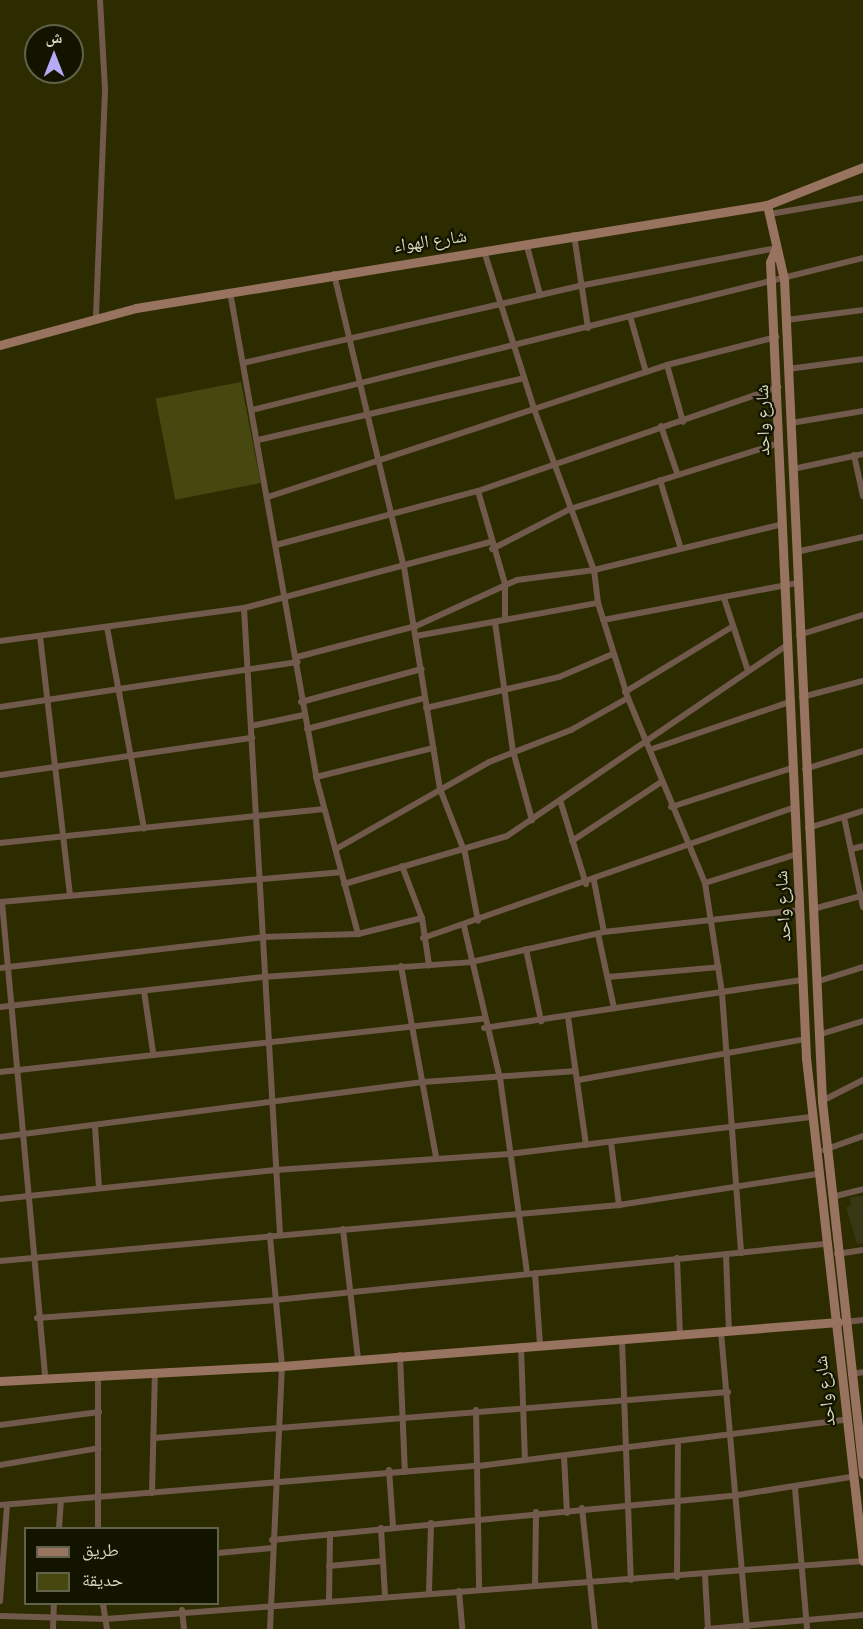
<!DOCTYPE html>
<meta charset="utf-8">
<style>
body{margin:0}
#map{position:relative;width:863px;height:1629px;overflow:hidden;background:#2c2c00;font-family:"Roboto Condensed","Noto Naskh Arabic",sans-serif}
div>[style]{position:absolute}
[style*='--x']{left:calc(var(--x)*1px);top:calc(var(--y)*1px);width:calc(var(--w)*1px);rotate:calc(var(--a)*1deg)}
.built>*{inset:0;background:#373813}
.green>*{inset:0;background:#474810;transform-origin:0 0}
.street>*{height:6px;margin:-3px;padding:0 3px;transform-origin:3px;border-radius:3px;background:#71594c}
.secondary>*{height:9px;margin:-4.5px;padding:0 4.5px;transform-origin:4.5px;border-radius:4.5px;background:#98735f}
span{translate:-50% -50%;white-space:nowrap;text-align:center;line-height:1.15;-webkit-text-stroke:4.5px #131400;paint-order:stroke}
.street-label{font-size:18px;color:#d6d8ba}
.legend{position:absolute;left:24px;top:1527px;width:195px;height:78px;box-sizing:border-box;background:#131400;border:2px solid #61624a;margin:0;padding:8px 10px;list-style:none;font-size:18px;color:#d6d8ba}
.legend li{display:flex;align-items:center;gap:12px;height:30px}
.legend b{width:30px;border:2px solid #61624a}
.north{position:absolute;left:24px;top:24px;width:60px;height:60px;box-sizing:border-box;background:#131400;border:2px solid #61624a;border-radius:50%;rotate:0deg;font-size:16px;font-weight:700;line-height:24px;text-align:center;color:#d6d8ba}
.north::after{content:'';display:block;margin:auto;width:21px;height:27px;background:#b7abf8;clip-path:polygon(50% 0,100% 100%,50% 72%,0 100%)}
</style>
<div id="map">
<div class="built">
<div style="clip-path:polygon(863px 1196px,863px 1243px,857px 1244px,846px 1207px,851px 1206px,850px 1197px)"></div>
</div>
<div class="green">
<div style="left:241px;top:382px;width:103px;height:87px;rotate:79deg"></div>
</div>
<div class="street">
<div style="--x:770;--y:214;--w:94;--a:-9.8"></div>
<div style="--x:574;--y:235;--w:94;--a:81.4"></div>
<div style="--x:527;--y:246;--w:51;--a:75.1"></div>
<div style="--x:484;--y:251;--w:166;--a:72.4"></div>
<div style="--x:534;--y:409;--w:172;--a:69.6"></div>
<div style="--x:594;--y:570;--w:33;--a:83"></div>
<div style="--x:598;--y:603;--w:100;--a:72.5"></div>
<div style="--x:628;--y:698;--w:200;--a:67.4"></div>
<div style="--x:705;--y:883;--w:111;--a:81.2"></div>
<div style="--x:722;--y:993;--w:261;--a:85.8"></div>
<div style="--x:334;--y:274;--w:301;--a:76.6"></div>
<div style="--x:404;--y:567;--w:225;--a:80.8"></div>
<div style="--x:440;--y:789;--w:69;--a:68.7"></div>
<div style="--x:465;--y:853;--w:69;--a:79.2"></div>
<div style="--x:230;--y:292;--w:493;--a:79.9"></div>
<div style="--x:316;--y:777;--w:163;--a:75"></div>
<div style="--x:96;--y:315;--w:226;--a:-87.7"></div>
<div style="--x:105;--y:89;--w:89;--a:-93.2"></div>
<div style="--x:630;--y:316;--w:58;--a:74.1"></div>
<div style="--x:786;--y:320;--w:78;--a:-7.4"></div>
<div style="--x:243;--y:363;--w:345;--a:-12.9"></div>
<div style="--x:579;--y:286;--w:201;--a:-10.9"></div>
<div style="--x:667;--y:365;--w:59;--a:74.3"></div>
<div style="--x:788;--y:369;--w:76;--a:-7.6"></div>
<div style="--x:252;--y:410;--w:630;--a:-13.97"></div>
<div style="--x:791;--y:423;--w:73;--a:-9.5"></div>
<div style="--x:661;--y:426;--w:50;--a:71.2"></div>
<div style="--x:258;--y:440;--w:273;--a:-13.1"></div>
<div style="--x:854;--y:455;--w:42;--a:77.6"></div>
<div style="--x:793;--y:469;--w:72;--a:-12.1"></div>
<div style="--x:660;--y:480;--w:69;--a:73.1"></div>
<div style="--x:478;--y:491;--w:97;--a:73.8"></div>
<div style="--x:505;--y:584;--w:35;--a:90"></div>
<div style="--x:268;--y:497;--w:420;--a:-18.3"></div>
<div style="--x:667;--y:365;--w:113;--a:-14.4"></div>
<div style="--x:276;--y:545;--w:209;--a:-15"></div>
<div style="--x:478;--y:491;--w:318;--a:-19.1"></div>
<div style="--x:492;--y:549;--w:88;--a:-27.1"></div>
<div style="--x:570;--y:509;--w:219;--a:-17.5"></div>
<div style="--x:796;--y:552;--w:69;--a:-12.6"></div>
<div style="--x:724;--y:598;--w:74;--a:71.8"></div>
<div style="--x:244;--y:608;--w:628;--a:86.71"></div>
<div style="--x:603;--y:620;--w:197;--a:-10.8"></div>
<div style="--x:495;--y:622;--w:130;--a:82.1"></div>
<div style="--x:513;--y:751;--w:72;--a:74.6"></div>
<div style="--x:107;--y:627;--w:205;--a:79.6"></div>
<div style="--x:799;--y:635;--w:67;--a:-17.4"></div>
<div style="--x:40;--y:636;--w:260;--a:83.4"></div>
<div style="--x:416;--y:636;--w:185;--a:-10.3"></div>
<div style="--x:0;--y:641;--w:246;--a:-7.7"></div>
<div style="--x:244;--y:608;--w:255;--a:-15"></div>
<div style="--x:297;--y:657;--w:123;--a:-14.6"></div>
<div style="--x:416;--y:626;--w:111;--a:-24.5"></div>
<div style="--x:517;--y:580;--w:78;--a:-7.4"></div>
<div style="--x:594;--y:570;--w:194;--a:-13.7"></div>
<div style="--x:625;--y:692;--w:125;--a:-31.3"></div>
<div style="--x:802;--y:697;--w:63;--a:-14.7"></div>
<div style="--x:301;--y:702;--w:125;--a:-15.3"></div>
<div style="--x:0;--y:707;--w:301;--a:-8.6"></div>
<div style="--x:426;--y:708;--w:137;--a:-13.1"></div>
<div style="--x:559;--y:677;--w:59;--a:-23.1"></div>
<div style="--x:251;--y:726;--w:54;--a:-11.7"></div>
<div style="--x:307;--y:729;--w:121;--a:-14.8"></div>
<div style="--x:652;--y:749;--w:148;--a:-18.9"></div>
<div style="--x:805;--y:769;--w:61;--a:-17.2"></div>
<div style="--x:0;--y:775;--w:255;--a:-8.4"></div>
<div style="--x:316;--y:777;--w:121;--a:-13.9"></div>
<div style="--x:560;--y:800;--w:88;--a:72.8"></div>
<div style="--x:671;--y:807;--w:130;--a:-17.9"></div>
<div style="--x:844;--y:817;--w:92;--a:78.1"></div>
<div style="--x:808;--y:828;--w:58;--a:-17.2"></div>
<div style="--x:572;--y:841;--w:107;--a:-33.5"></div>
<div style="--x:0;--y:843;--w:326;--a:-6"></div>
<div style="--x:336;--y:849;--w:176;--a:-29.6"></div>
<div style="--x:489;--y:762;--w:88;--a:-21.3"></div>
<div style="--x:571;--y:730;--w:65;--a:-29.3"></div>
<div style="--x:852;--y:849;--w:11;--a:-15"></div>
<div style="--x:402;--y:866;--w:56;--a:69"></div>
<div style="--x:422;--y:918;--w:48;--a:81.5"></div>
<div style="--x:594;--y:881;--w:52;--a:78.9"></div>
<div style="--x:705;--y:883;--w:96;--a:-17.5"></div>
<div style="--x:344;--y:884;--w:170;--a:-16.4"></div>
<div style="--x:507;--y:836;--w:340;--a:-34.3"></div>
<div style="--x:0;--y:902;--w:342;--a:-5"></div>
<div style="--x:2;--y:902;--w:478;--a:84.8"></div>
<div style="--x:813;--y:909;--w:50;--a:-15.2"></div>
<div style="--x:464;--y:926;--w:156;--a:76.7"></div>
<div style="--x:500;--y:1078;--w:197;--a:82.1"></div>
<div style="--x:598;--y:934;--w:76;--a:77.8"></div>
<div style="--x:423;--y:938;--w:395;--a:-19.4"></div>
<div style="--x:526;--y:949;--w:74;--a:78.2"></div>
<div style="--x:401;--y:966;--w:194;--a:79.6"></div>
<div style="--x:0;--y:968;--w:264;--a:-6.7"></div>
<div style="--x:262;--y:937;--w:96;--a:-1.8"></div>
<div style="--x:358;--y:934;--w:66;--a:-14"></div>
<div style="--x:608;--y:977;--w:111;--a:-5.1"></div>
<div style="--x:816;--y:982;--w:49;--a:-17.7"></div>
<div style="--x:144;--y:991;--w:62;--a:81.6"></div>
<div style="--x:0;--y:1007;--w:266;--a:-6.5"></div>
<div style="--x:264;--y:977;--w:208;--a:-4.1"></div>
<div style="--x:471;--y:962;--w:136;--a:-12.7"></div>
<div style="--x:604;--y:932;--w:197;--a:-6.4"></div>
<div style="--x:568;--y:1017;--w:129;--a:82"></div>
<div style="--x:484;--y:1028;--w:323;--a:-8.6"></div>
<div style="--x:818;--y:1035;--w:47;--a:-17.3"></div>
<div style="--x:0;--y:1072;--w:485;--a:-6.3"></div>
<div style="--x:578;--y:1080;--w:232;--a:-10.2"></div>
<div style="--x:822;--y:1101;--w:46;--a:-27.1"></div>
<div style="--x:95;--y:1126;--w:62;--a:86.3"></div>
<div style="--x:0;--y:1137;--w:427;--a:-7.4"></div>
<div style="--x:423;--y:1082;--w:153;--a:-4.1"></div>
<div style="--x:611;--y:1142;--w:64;--a:82.8"></div>
<div style="--x:824;--y:1150;--w:41;--a:-19.7"></div>
<div style="--x:832;--y:1197;--w:32;--a:-14"></div>
<div style="--x:0;--y:1199;--w:277;--a:-6"></div>
<div style="--x:275;--y:1170;--w:235;--a:-3.9"></div>
<div style="--x:509;--y:1154;--w:304;--a:-7"></div>
<div style="--x:343;--y:1229;--w:131;--a:83.4"></div>
<div style="--x:837;--y:1254;--w:26;--a:-9"></div>
<div style="--x:726;--y:1255;--w:77;--a:87.8"></div>
<div style="--x:677;--y:1258;--w:77;--a:87.8"></div>
<div style="--x:0;--y:1261;--w:622;--a:-5.17"></div>
<div style="--x:619;--y:1205;--w:199;--a:-8.9"></div>
<div style="--x:535;--y:1273;--w:71;--a:86"></div>
<div style="--x:37;--y:1318;--w:239;--a:-4.3"></div>
<div style="--x:275;--y:1300;--w:552;--a:-5.82"></div>
<div style="--x:846;--y:1322;--w:17;--a:-7"></div>
<div style="--x:721;--y:1332;--w:298;--a:85"></div>
<div style="--x:622;--y:1340;--w:240;--a:87.9"></div>
<div style="--x:521;--y:1346;--w:114;--a:88"></div>
<div style="--x:400;--y:1355;--w:117;--a:87.6"></div>
<div style="--x:851;--y:1374;--w:12;--a:-9"></div>
<div style="--x:98;--y:1375;--w:153;--a:90"></div>
<div style="--x:476;--y:1410;--w:179;--a:89"></div>
<div style="--x:0;--y:1425;--w:100;--a:-7.5"></div>
<div style="--x:154;--y:1438;--w:576;--a:-4.58"></div>
<div style="--x:564;--y:1456;--w:57;--a:87"></div>
<div style="--x:0;--y:1465;--w:100;--a:-9.7"></div>
<div style="--x:389;--y:1470;--w:56;--a:85.9"></div>
<div style="--x:795;--y:1488;--w:142;--a:85.1"></div>
<div style="--x:152;--y:1493;--w:121;--a:-88.6"></div>
<div style="--x:0;--y:1505;--w:481;--a:-4.7"></div>
<div style="--x:479;--y:1466;--w:369;--a:-7.2"></div>
<div style="--x:582;--y:1508;--w:122;--a:83.9"></div>
<div style="--x:59;--y:1528;--w:27;--a:-86"></div>
<div style="--x:381;--y:1528;--w:68;--a:86.6"></div>
<div style="--x:272;--y:1540;--w:468;--a:-5.5"></div>
<div style="--x:738;--y:1495;--w:114;--a:-9.1"></div>
<div style="--x:218;--y:1553;--w:54;--a:-5.3"></div>
<div style="--x:329;--y:1566;--w:54;--a:-5.3"></div>
<div style="--x:705;--y:1575;--w:54;--a:86.8"></div>
<div style="--x:677;--y:1577;--w:132;--a:-89.6"></div>
<div style="--x:535;--y:1586;--w:74;--a:-89.2"></div>
<div style="--x:459;--y:1591;--w:38;--a:85"></div>
<div style="--x:429;--y:1592;--w:69;--a:-88.3"></div>
<div style="--x:329;--y:1600;--w:66;--a:-89.1"></div>
<div style="--x:0;--y:1601;--w:96;--a:-85.8"></div>
<div style="--x:103;--y:1604;--w:25;--a:81"></div>
<div style="--x:182;--y:1610;--w:19;--a:84"></div>
<div style="--x:0;--y:1616;--w:106;--a:1.6"></div>
<div style="--x:106;--y:1619;--w:759;--a:-4.38"></div>
<div style="--x:53;--y:1629;--w:25;--a:-88"></div>
<div style="--x:270;--y:1629;--w:263;--a:-87.4"></div>
<div style="--x:282;--y:1366;--w:131;--a:-95.3"></div>
<div style="--x:707;--y:1629;--w:157;--a:-5.1"></div>
</div>
<div class="secondary">
<div style="--x:767;--y:205;--w:76;--a:77.1"></div>
<div style="--x:784;--y:279;--w:823;--a:87.35"></div>
<div style="--x:822;--y:1101;--w:375;--a:83.7"></div>
<div style="--x:776;--y:248;--w:15;--a:113"></div>
<div style="--x:770;--y:262;--w:797;--a:87.41"></div>
<div style="--x:806;--y:1058;--w:506;--a:83.53"></div>
<div style="--x:0;--y:345;--w:141;--a:-15.2"></div>
<div style="--x:136;--y:308;--w:639;--a:-9.27"></div>
<div style="--x:767;--y:205;--w:103;--a:-21.6"></div>
<div style="--x:0;--y:1381;--w:282;--a:-3"></div>
<div style="--x:282;--y:1366;--w:558;--a:-4.52"></div>
</div>
<div class="street-label">
<span style="left:430px;top:241px;rotate:-8deg">شارع الهواء</span>
<span style="left:763px;top:420px;rotate:-91deg">شارع واحد</span>
<span style="left:783px;top:906px;rotate:-93deg">شارع واحد</span>
<span style="left:825px;top:1391px;rotate:-97deg">شارع واحد</span>
</div>
<ul class="legend">
<li><b style="height:8px;background:#98735f"></b>طريق</li>
<li><b style="height:16px;background:#474810"></b>حديقة</li>
</ul>
<div class="north">ش</div>
</div>
